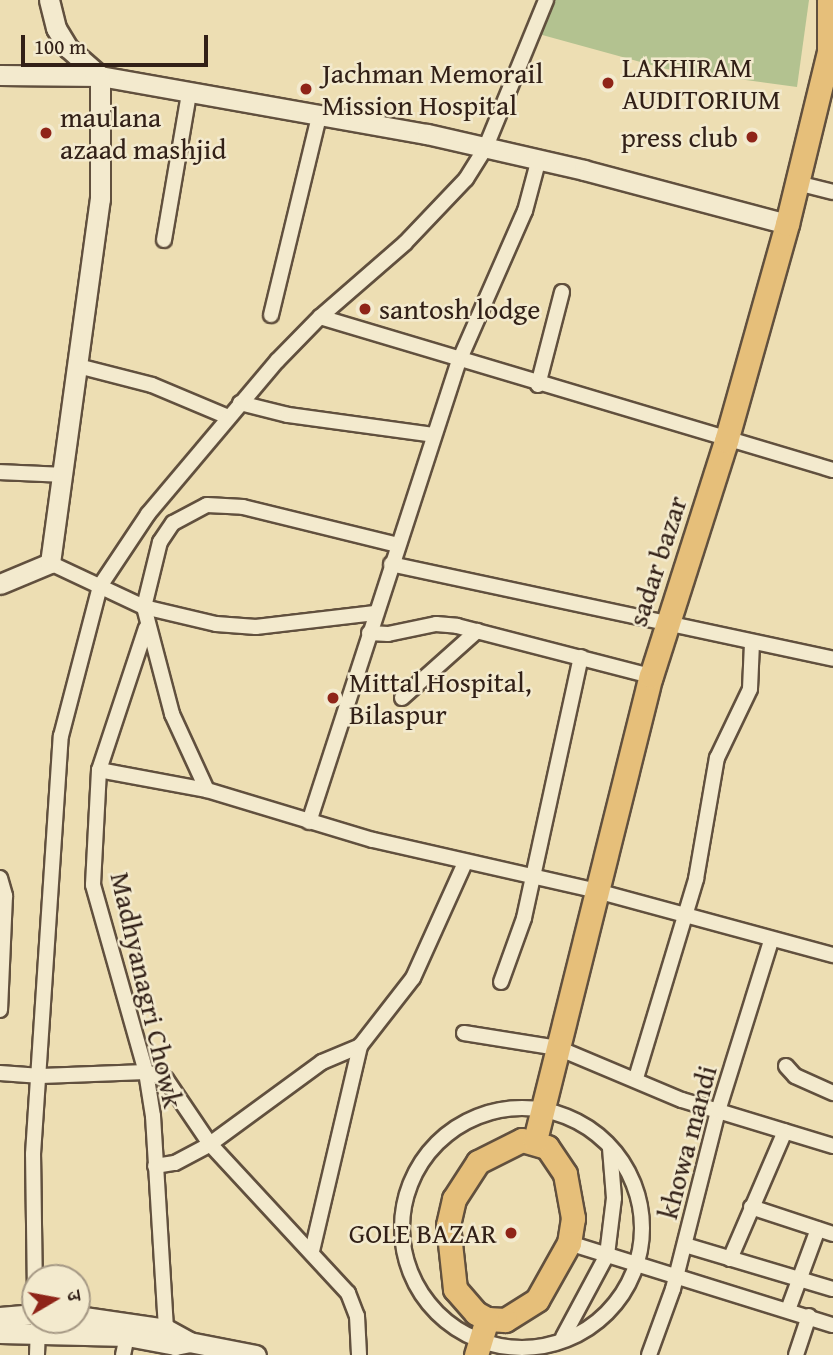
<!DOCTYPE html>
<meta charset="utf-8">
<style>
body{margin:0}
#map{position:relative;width:833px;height:1355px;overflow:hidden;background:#eddeb3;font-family:"Gentium Book Plus","Noto Serif Devanagari",serif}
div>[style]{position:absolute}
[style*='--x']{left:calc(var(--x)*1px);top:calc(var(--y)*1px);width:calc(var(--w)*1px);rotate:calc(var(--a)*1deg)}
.green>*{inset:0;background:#b3c290}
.roads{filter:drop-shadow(2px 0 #61503e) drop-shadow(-2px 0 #61503e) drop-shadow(0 2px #61503e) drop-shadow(0 -2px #61503e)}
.minor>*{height:14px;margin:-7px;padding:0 7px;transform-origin:7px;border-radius:7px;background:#f3eace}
.minor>.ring{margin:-7px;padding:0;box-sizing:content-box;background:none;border:14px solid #f3eace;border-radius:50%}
.tertiary>*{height:19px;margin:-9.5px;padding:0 9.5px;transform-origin:9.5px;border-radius:9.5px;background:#f3eace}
.primary>*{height:23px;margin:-11.5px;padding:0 11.5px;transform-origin:11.5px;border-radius:11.5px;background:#e6bf7a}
.dots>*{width:19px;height:19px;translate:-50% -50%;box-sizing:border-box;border:4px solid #f3eace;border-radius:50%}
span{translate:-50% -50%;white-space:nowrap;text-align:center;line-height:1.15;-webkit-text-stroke:5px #f3eace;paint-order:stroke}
.poi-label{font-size:28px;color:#322017}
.left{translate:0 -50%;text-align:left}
.right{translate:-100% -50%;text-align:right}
.street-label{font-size:28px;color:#322017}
.north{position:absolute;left:21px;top:1264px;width:70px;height:70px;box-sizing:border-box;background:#f3eace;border:2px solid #a69985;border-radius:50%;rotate:80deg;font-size:19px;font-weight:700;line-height:28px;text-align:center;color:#322017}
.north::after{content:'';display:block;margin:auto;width:24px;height:32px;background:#8f2418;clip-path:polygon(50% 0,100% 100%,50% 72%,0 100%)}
.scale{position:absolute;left:21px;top:35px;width:187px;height:32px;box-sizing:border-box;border:4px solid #322017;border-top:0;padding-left:9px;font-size:21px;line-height:24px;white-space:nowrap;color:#322017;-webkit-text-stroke:5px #f3eace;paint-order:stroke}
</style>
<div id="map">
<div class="green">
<div style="clip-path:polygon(545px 0,809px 0,797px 87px,666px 69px,535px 33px)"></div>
</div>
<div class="roads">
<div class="minor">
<div style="--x:797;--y:183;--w:37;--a:14"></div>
<div style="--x:164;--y:240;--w:149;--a:-80.3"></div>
<div style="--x:271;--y:315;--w:204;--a:-76.4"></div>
<div style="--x:320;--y:317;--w:535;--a:16.61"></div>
<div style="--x:78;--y:366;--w:76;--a:14.4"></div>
<div style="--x:152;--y:385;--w:82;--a:22.8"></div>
<div style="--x:538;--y:385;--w:96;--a:-75.5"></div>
<div style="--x:240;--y:403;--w:49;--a:14"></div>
<div style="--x:288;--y:415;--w:147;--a:7.8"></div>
<div style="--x:0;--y:472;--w:64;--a:2.7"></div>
<div style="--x:50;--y:563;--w:104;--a:25.1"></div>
<div style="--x:144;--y:607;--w:111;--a:75.3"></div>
<div style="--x:172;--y:714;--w:84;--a:65.3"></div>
<div style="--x:391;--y:564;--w:452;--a:12.1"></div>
<div style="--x:375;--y:613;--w:120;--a:173.3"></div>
<div style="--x:256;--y:627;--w:40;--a:-175.7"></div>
<div style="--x:216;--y:624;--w:74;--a:-166.7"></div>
<div style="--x:144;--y:607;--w:67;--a:-76.2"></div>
<div style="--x:160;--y:542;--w:23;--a:-56"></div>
<div style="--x:173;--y:523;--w:38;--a:-28"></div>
<div style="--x:207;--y:505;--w:36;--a:3"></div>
<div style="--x:243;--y:507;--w:160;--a:13.8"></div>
<div style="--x:146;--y:628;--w:150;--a:108.3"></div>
<div style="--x:99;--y:770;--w:115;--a:93"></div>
<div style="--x:93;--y:885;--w:194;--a:74.2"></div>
<div style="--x:146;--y:1072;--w:45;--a:81"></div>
<div style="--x:153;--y:1116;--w:213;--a:86.5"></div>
<div style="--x:369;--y:633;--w:19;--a:3"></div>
<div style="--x:388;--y:634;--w:49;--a:-11.8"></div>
<div style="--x:436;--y:624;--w:21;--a:5"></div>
<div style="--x:457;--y:626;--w:200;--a:14.5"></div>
<div style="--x:402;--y:698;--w:101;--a:-41.8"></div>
<div style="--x:99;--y:770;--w:110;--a:10.5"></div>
<div style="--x:207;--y:790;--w:173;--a:16.8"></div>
<div style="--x:373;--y:840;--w:230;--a:12.8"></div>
<div style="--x:597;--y:891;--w:245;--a:15.2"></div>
<div style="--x:309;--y:822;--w:485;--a:-72"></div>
<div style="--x:459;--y:361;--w:164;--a:-66.3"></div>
<div style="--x:525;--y:211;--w:51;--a:-75.1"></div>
<div style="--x:0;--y:878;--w:19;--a:74"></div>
<div style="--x:5;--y:896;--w:114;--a:92.5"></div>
<div style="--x:501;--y:982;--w:68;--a:-70.2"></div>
<div style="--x:524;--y:918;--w:267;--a:-77.7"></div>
<div style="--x:464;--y:1033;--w:95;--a:9.1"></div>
<div style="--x:558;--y:1048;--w:134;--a:22.8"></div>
<div style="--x:682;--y:1100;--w:158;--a:16.9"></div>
<div style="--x:786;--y:1066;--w:13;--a:48"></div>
<div style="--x:795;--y:1076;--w:42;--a:24.1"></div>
<div style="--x:0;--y:1073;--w:41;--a:4.2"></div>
<div style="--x:41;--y:1076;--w:105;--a:-2.2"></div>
<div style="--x:146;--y:1072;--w:21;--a:19"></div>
<div style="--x:166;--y:1079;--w:78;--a:55.9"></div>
<div style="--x:210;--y:1144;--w:203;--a:47.2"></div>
<div style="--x:348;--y:1293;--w:25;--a:69"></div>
<div style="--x:357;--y:1316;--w:39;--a:87"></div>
<div style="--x:636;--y:1078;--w:208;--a:-73.2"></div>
<div style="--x:696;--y:879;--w:123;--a:-80.2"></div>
<div style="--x:717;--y:758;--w:76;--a:-64.4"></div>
<div style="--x:750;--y:689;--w:46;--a:-87.5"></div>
<div class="ring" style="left:402px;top:1108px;width:226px;height:226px"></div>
<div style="--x:155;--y:1166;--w:20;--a:-9"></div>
<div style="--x:175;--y:1163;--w:40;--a:-28"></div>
<div style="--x:210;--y:1144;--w:139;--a:-36.2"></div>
<div style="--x:322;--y:1062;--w:41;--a:-22.8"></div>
<div style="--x:360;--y:1046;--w:86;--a:-52.1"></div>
<div style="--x:413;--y:978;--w:126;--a:-65.7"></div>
<div style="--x:751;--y:1207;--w:86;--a:18.2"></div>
<div style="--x:569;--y:1243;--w:276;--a:17.3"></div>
<div style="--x:685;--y:1245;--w:154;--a:16.6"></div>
<div style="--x:312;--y:1251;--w:211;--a:-76.8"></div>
<div style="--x:730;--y:1259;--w:139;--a:-66.7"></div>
<div style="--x:35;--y:1295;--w:141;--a:-90.8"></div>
<div style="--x:33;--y:1154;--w:419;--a:-86.2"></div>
<div style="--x:61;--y:736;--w:155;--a:-75.4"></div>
<div style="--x:100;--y:586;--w:87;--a:-56.3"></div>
<div style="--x:148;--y:514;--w:200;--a:-49.9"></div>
<div style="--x:277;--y:361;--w:62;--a:-45.7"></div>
<div style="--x:320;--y:317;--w:113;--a:-41"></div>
<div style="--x:405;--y:243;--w:88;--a:-46.4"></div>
<div style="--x:466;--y:179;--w:36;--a:-58"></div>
<div style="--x:485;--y:149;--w:161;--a:-67.7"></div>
<div style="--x:788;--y:1310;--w:86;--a:-69.7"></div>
<div style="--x:563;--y:1337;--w:93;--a:-61.8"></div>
<div style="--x:607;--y:1255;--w:57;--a:-83"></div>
<div style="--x:614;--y:1198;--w:50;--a:-94.6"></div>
<div style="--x:37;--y:1355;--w:35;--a:-88"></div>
<div style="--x:123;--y:1355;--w:19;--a:-78"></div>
<div style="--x:649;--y:1355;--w:70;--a:-70"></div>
<div style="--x:673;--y:1289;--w:184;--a:-75.8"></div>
<div style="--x:718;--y:1111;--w:178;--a:-72.7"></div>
<div style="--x:796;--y:1355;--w:41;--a:-71.6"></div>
</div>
<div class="tertiary">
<div style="--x:0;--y:75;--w:100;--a:0.6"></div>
<div style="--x:100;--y:76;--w:332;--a:10.1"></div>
<div style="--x:427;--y:134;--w:161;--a:12.9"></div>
<div style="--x:584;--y:170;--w:210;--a:14.9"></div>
<div style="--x:0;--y:584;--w:54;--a:-22.8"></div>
<div style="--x:50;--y:563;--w:367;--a:-82.2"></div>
<div style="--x:100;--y:199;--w:123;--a:-90"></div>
<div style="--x:100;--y:76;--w:43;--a:-138.8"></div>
<div style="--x:68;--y:48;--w:23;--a:-121"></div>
<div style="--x:56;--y:28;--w:29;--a:-104"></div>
<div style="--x:77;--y:1316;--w:90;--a:8.3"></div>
<div style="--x:166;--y:1329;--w:26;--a:29"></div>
<div style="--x:0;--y:1317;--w:35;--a:-5"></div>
<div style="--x:0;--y:1333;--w:127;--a:1.4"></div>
<div style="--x:127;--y:1336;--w:49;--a:10.6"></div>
<div style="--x:175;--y:1345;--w:14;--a:-12"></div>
<div style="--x:189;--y:1342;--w:68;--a:11"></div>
</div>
<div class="primary">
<div style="--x:522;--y:1140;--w:26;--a:16"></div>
<div style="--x:547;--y:1147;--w:32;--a:56"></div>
<div style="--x:565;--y:1174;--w:45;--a:79.7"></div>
<div style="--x:573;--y:1218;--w:25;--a:99"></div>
<div style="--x:569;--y:1243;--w:65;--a:119.3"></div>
<div style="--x:537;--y:1300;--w:38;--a:148"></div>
<div style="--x:505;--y:1320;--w:18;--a:-177"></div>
<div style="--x:487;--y:1319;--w:13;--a:-151"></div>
<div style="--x:476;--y:1313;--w:32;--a:-131"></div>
<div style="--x:455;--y:1289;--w:64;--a:-96.2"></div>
<div style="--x:448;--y:1225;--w:27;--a:-77"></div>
<div style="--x:454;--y:1199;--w:44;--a:-57"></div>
<div style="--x:478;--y:1162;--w:49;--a:-26.6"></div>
<div style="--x:535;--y:1140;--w:478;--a:-76"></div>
<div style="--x:651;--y:676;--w:247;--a:-72.3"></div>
<div style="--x:726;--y:441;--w:225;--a:-74.3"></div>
<div style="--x:787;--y:224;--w:177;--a:-76.3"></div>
<div style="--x:829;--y:52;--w:52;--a:-90"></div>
<div style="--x:476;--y:1355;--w:38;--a:-73"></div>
</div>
</div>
<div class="dots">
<div style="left:608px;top:83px;background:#8f2418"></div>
<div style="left:306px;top:89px;background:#8f2418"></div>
<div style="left:46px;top:133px;background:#8f2418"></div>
<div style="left:752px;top:137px;background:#8f2418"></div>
<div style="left:365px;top:309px;background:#8f2418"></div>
<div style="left:333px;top:698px;background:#8f2418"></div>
<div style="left:511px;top:1233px;background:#8f2418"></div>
</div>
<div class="poi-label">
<span class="left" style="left:622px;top:83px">LAKHIRAM<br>AUDITORIUM</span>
<span class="left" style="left:322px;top:89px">Jachman Memorail<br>Mission Hospital</span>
<span class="left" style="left:60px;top:133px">maulana<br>azaad mashjid</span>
<span class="right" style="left:738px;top:137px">press club</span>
<span class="left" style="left:379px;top:309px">santosh lodge</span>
<span class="left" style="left:349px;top:698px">Mittal Hospital,<br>Bilaspur</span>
<span class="right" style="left:497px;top:1233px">GOLE BAZAR</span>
</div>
<div class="street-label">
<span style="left:657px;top:561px;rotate:-72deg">sadar bazar</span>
<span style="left:147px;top:990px;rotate:77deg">Madhyanagri Chowk</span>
<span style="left:687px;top:1142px;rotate:-75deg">khowa mandi</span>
</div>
<div class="north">उ</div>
<div class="scale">100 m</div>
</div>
